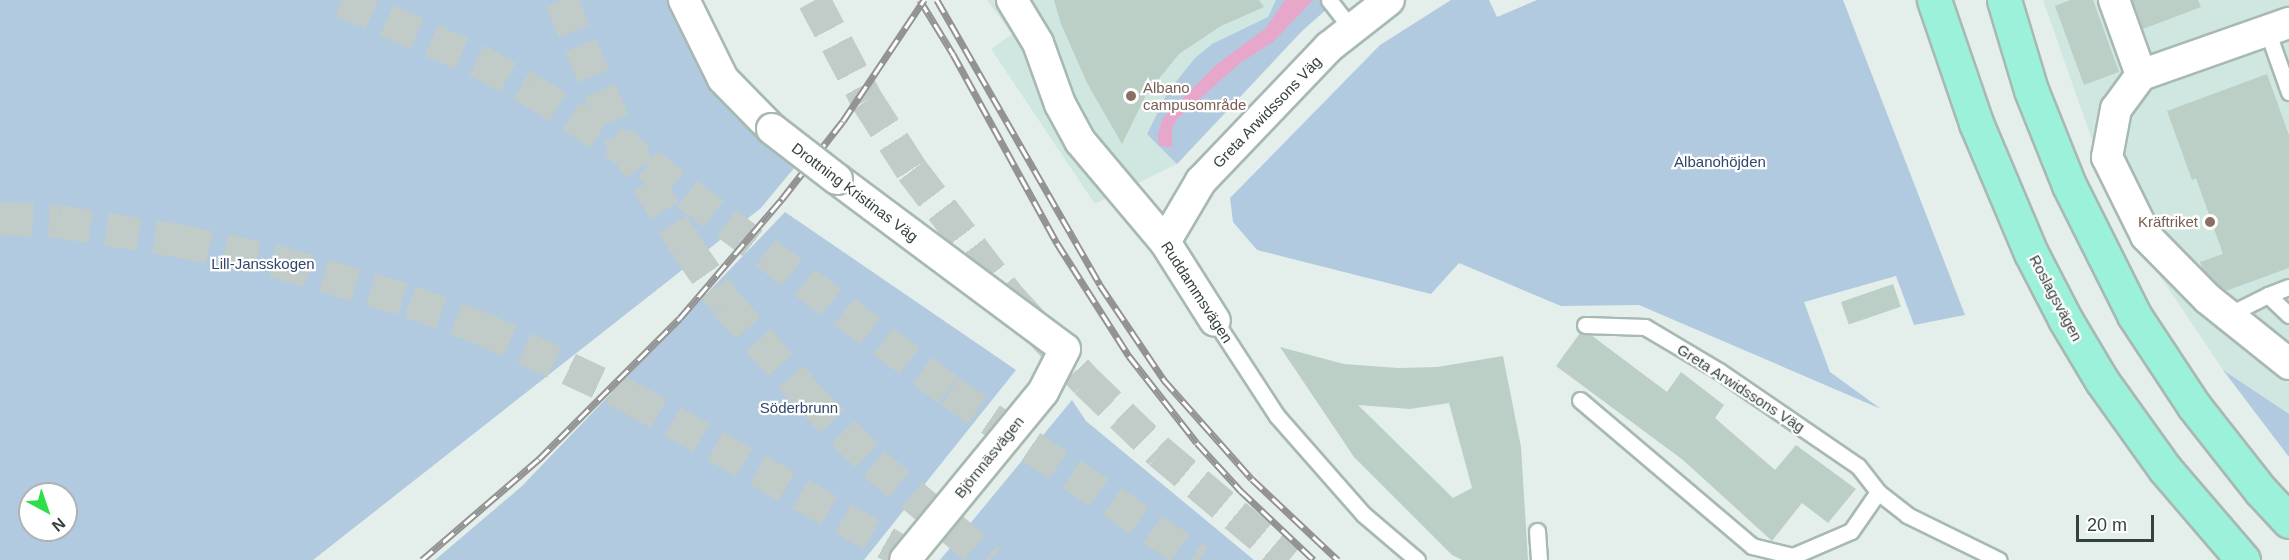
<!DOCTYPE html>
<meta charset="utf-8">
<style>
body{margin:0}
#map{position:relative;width:2289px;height:560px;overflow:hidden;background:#e4efec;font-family:Arial,sans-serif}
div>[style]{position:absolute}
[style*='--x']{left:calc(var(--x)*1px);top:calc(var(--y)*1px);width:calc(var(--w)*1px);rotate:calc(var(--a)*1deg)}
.education>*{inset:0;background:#cfe7e0}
.green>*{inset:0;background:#b1cadf}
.water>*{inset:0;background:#e6a7cb}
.building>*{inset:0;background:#bbcfc7;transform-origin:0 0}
.motorway-tunnel>*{height:33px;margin-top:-16.5px;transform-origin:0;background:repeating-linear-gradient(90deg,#c1ccc9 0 33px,transparent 0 49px)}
.roads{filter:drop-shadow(2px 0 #a8b9b3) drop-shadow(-2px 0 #a8b9b3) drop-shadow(0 2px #a8b9b3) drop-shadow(0 -2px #a8b9b3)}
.service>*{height:15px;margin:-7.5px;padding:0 7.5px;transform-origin:7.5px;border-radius:7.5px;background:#fff}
.minor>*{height:30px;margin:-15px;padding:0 15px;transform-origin:15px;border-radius:15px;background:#fff}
.primary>*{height:33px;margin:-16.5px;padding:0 16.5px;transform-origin:16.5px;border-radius:16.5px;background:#9bf1d9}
.rail>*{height:7px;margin-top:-3.5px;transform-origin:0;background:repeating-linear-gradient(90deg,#fff 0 14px,#939393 0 28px);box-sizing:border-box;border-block:2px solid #939393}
.bridges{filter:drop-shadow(2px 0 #a8b9b3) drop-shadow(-2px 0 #a8b9b3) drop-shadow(0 2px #a8b9b3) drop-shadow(0 -2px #a8b9b3)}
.minor-bridge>*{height:30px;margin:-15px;padding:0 15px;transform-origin:15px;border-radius:15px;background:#fff}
.dots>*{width:16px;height:16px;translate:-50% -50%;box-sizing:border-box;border:3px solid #fff;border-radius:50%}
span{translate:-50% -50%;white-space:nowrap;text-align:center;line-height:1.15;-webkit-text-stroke:4.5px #fff;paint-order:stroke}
.education-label{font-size:15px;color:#785e54}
.left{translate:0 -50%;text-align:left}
.right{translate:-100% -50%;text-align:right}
.street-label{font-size:15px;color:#35413c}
.park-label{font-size:15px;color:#30466a}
.north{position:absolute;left:18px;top:482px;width:60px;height:60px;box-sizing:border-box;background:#fff;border:2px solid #aeb3b1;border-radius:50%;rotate:140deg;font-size:16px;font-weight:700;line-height:24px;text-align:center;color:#35413c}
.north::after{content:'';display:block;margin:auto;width:21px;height:27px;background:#2cde48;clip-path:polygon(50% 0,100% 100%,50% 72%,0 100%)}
.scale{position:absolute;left:2076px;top:515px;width:78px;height:27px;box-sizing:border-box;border:3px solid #35413c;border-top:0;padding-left:8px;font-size:18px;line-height:21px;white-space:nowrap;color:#35413c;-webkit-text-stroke:4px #fff;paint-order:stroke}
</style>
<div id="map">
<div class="education">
<div style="clip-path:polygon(987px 0,1337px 0,1302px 31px,1177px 164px,1095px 204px,991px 49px,1012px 34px)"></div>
<div style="clip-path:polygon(2043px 0,2289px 0,2289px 414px,2223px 370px,2158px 273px,2103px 171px)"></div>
</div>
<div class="green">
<div style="clip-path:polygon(evenodd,0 0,675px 0,771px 146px,795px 167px,761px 208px,313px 560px,0 560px,0 0,30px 494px,66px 494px,66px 530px,30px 530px,30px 494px)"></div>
<div style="clip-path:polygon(1276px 0,1337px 0,1302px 31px,1177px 164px,1147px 134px,1168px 92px,1195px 58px,1212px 44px,1268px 17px)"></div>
<div style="clip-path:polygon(1451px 0,1489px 0,1497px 17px,1537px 0,1843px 0,1965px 315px,1914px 325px,1896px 276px,1804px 302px,1830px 372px,1881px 409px,1639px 305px,1561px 306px,1459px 263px,1431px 294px,1257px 250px,1233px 222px,1230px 198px,1380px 45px)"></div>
<div style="clip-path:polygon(785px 212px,1016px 370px,864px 560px,435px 560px,522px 486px)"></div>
<div style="clip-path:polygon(2223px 370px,2289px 414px,2289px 457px)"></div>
<div style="clip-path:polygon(1072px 400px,1086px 421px,1254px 560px,940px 560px)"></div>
</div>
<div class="water">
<div style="clip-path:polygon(1285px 0,1313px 0,1273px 42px,1240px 63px,1176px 120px,1172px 129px,1172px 147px,1159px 146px,1158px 135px,1163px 118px,1217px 64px,1266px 28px)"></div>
</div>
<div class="building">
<div style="clip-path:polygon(1054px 0,1259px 0,1264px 7px,1221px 26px,1179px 54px,1146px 95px,1122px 144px,1087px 83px,1061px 24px)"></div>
<div style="clip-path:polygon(2070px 0,2093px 0,2119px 72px,2084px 85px,2055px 6px)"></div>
<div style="clip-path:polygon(2132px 0,2198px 0,2201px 7px,2143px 29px)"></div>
<div style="clip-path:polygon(2267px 74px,2289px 135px,2289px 268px,2212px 296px,2200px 262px,2223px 254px,2196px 178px,2192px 180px,2167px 111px)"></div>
<div style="left:1893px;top:284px;width:24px;height:55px;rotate:71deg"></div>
<div style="clip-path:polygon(1583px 329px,1667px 392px,1681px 372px,1724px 405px,1715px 418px,1775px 470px,1796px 445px,1856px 489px,1828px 523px,1802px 503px,1772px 541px,1683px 460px,1556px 366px)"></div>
<div style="clip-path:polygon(evenodd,1280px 347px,1344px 364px,1398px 368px,1437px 367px,1503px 356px,1521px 447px,1528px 560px,1462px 560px,1452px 555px,1354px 457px,1280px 347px,1449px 403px,1472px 488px,1453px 498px,1358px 405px,1410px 409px,1449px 403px)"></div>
</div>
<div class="motorway-tunnel">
<div style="--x:342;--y:0;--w:150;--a:24"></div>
<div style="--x:479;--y:61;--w:58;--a:28.8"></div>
<div style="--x:530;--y:89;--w:140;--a:32.4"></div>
<div style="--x:648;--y:164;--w:378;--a:36.9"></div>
<div style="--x:950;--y:391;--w:301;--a:34.2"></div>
<div style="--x:561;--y:0;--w:153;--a:66.5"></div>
<div style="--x:622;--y:140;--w:125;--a:58.7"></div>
<div style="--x:687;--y:247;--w:68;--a:55.1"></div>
<div style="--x:726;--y:303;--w:125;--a:48.6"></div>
<div style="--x:809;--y:397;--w:93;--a:45.4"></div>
<div style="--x:874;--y:463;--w:151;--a:39.9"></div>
<div style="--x:814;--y:0;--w:113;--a:62.1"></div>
<div style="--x:867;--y:100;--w:83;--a:57.3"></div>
<div style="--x:912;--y:170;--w:161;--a:52.6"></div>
<div style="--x:1010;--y:298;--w:113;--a:47.5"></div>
<div style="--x:1086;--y:381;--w:103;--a:43.8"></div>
<div style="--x:1160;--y:452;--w:168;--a:39.9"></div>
<div style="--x:0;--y:218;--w:58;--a:3"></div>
<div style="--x:58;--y:221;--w:121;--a:9.1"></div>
<div style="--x:177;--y:240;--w:102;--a:11.9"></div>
<div style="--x:277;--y:261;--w:139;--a:16.7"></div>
<div style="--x:410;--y:301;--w:75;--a:20.4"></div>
<div style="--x:480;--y:327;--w:166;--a:25"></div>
<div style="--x:630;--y:397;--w:330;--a:29.6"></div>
</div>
<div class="roads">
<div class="service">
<div style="--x:1329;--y:0;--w:37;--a:52"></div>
<div style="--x:2267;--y:30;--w:66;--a:70.5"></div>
<div style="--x:2268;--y:295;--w:22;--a:-21"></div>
<div style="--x:2228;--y:315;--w:45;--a:-26.6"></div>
<div style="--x:2268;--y:295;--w:29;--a:44"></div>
<div style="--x:1215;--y:321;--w:113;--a:56.9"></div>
<div style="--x:1277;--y:416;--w:130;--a:48.7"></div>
<div style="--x:1363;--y:514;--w:71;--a:40.4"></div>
<div style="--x:1585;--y:325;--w:60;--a:1.9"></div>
<div style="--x:1645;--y:327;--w:86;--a:30.7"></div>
<div style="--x:1719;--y:371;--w:168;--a:34.4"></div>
<div style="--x:1858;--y:466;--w:33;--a:52"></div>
<div style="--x:1878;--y:492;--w:37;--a:38"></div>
<div style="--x:1907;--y:515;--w:102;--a:26.1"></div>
<div style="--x:1580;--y:400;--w:226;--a:40.3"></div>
<div style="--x:1752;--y:546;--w:42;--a:13.7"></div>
<div style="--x:1793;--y:556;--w:63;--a:-23.3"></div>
<div style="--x:1851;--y:531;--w:47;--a:-55.3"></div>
<div style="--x:1537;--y:531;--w:29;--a:86"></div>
</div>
<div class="minor">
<div style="--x:684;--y:0;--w:88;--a:63.7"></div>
<div style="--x:723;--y:79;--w:70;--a:45.6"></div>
<div style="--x:1012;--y:0;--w:50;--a:58.8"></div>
<div style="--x:1038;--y:43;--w:65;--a:70.2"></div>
<div style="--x:1060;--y:104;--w:42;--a:61.6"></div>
<div style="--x:1080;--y:141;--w:132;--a:49.9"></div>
<div style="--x:1165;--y:242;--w:93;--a:57.7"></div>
<div style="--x:2114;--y:0;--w:80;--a:70.2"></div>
<div style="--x:2141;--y:75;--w:157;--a:-19.4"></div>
<div style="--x:2141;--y:75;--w:42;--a:126.3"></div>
<div style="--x:2116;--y:109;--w:49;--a:100.6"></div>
<div style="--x:2107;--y:157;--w:88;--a:63.7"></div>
<div style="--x:2146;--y:236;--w:88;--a:45.5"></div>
<div style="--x:2208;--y:299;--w:104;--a:38.7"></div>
<div style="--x:837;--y:179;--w:284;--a:36.7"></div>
<div style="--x:1065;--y:349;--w:48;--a:117.1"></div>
<div style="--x:1043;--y:392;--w:217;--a:129.4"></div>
<div style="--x:1165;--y:242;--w:71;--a:-59.5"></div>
<div style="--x:1201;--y:181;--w:185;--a:-46.3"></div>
<div style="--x:1329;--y:47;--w:76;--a:-38.1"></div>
</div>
<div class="primary">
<div style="--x:1934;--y:0;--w:130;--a:71.1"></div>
<div style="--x:1976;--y:123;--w:141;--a:67.1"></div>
<div style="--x:2031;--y:253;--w:74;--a:62.7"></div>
<div style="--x:2065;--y:319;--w:72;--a:59.2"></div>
<div style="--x:2102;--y:381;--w:108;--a:54.4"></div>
<div style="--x:2165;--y:469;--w:120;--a:49.4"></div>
<div style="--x:2004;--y:0;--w:94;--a:73.3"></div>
<div style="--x:2031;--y:90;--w:102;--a:68.2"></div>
<div style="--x:2069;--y:185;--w:145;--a:63.4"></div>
<div style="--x:2134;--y:315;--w:109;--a:56.6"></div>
<div style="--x:2194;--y:406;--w:108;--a:51.8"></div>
<div style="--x:2261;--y:491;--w:41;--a:47"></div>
</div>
</div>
<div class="rail">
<div style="--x:920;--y:0;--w:63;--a:58.6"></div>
<div style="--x:953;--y:54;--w:216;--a:61.2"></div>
<div style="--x:1057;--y:243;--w:134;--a:57.5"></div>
<div style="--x:1129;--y:356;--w:110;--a:52"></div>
<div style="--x:1197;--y:443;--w:65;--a:47.5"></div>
<div style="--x:1241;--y:491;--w:100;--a:43.4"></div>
<div style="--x:937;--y:0;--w:328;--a:60.2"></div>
<div style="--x:1100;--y:285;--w:115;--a:56"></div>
<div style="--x:1164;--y:380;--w:132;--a:48.4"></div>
<div style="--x:1252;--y:479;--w:118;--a:43.3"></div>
<div style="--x:422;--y:560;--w:155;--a:-40.8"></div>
<div style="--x:539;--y:459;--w:199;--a:-45"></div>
<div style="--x:680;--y:318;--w:157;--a:-49.4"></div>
<div style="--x:782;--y:199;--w:99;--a:-52"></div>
<div style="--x:843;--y:121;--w:146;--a:-56.2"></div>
</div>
<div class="bridges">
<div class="minor-bridge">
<div style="--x:772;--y:129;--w:82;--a:37.6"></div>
</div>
</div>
<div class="dots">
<div style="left:1131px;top:96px;background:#8d6e63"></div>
<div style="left:2210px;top:222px;background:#8d6e63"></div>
</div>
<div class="education-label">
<span class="left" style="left:1143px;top:96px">Albano<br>campusområde</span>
<span class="right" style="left:2198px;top:222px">Kräftriket</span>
</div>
<div class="street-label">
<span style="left:1267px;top:112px;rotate:-46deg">Greta Arwidssons Väg</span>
<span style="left:855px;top:192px;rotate:37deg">Drottning Kristinas Väg</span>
<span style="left:1197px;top:292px;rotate:57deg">Ruddammsvägen</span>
<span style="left:2056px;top:298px;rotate:62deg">Roslagsvägen</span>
<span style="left:1741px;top:388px;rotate:33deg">Greta Arwidssons Väg</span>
<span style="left:989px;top:457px;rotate:-51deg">Björnnäsvägen</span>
</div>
<div class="park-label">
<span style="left:1720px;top:162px">Albanohöjden</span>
<span style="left:263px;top:264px">Lill-Jansskogen</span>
<span style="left:799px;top:408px">Söderbrunn</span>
</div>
<div class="north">N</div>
<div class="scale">20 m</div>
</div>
